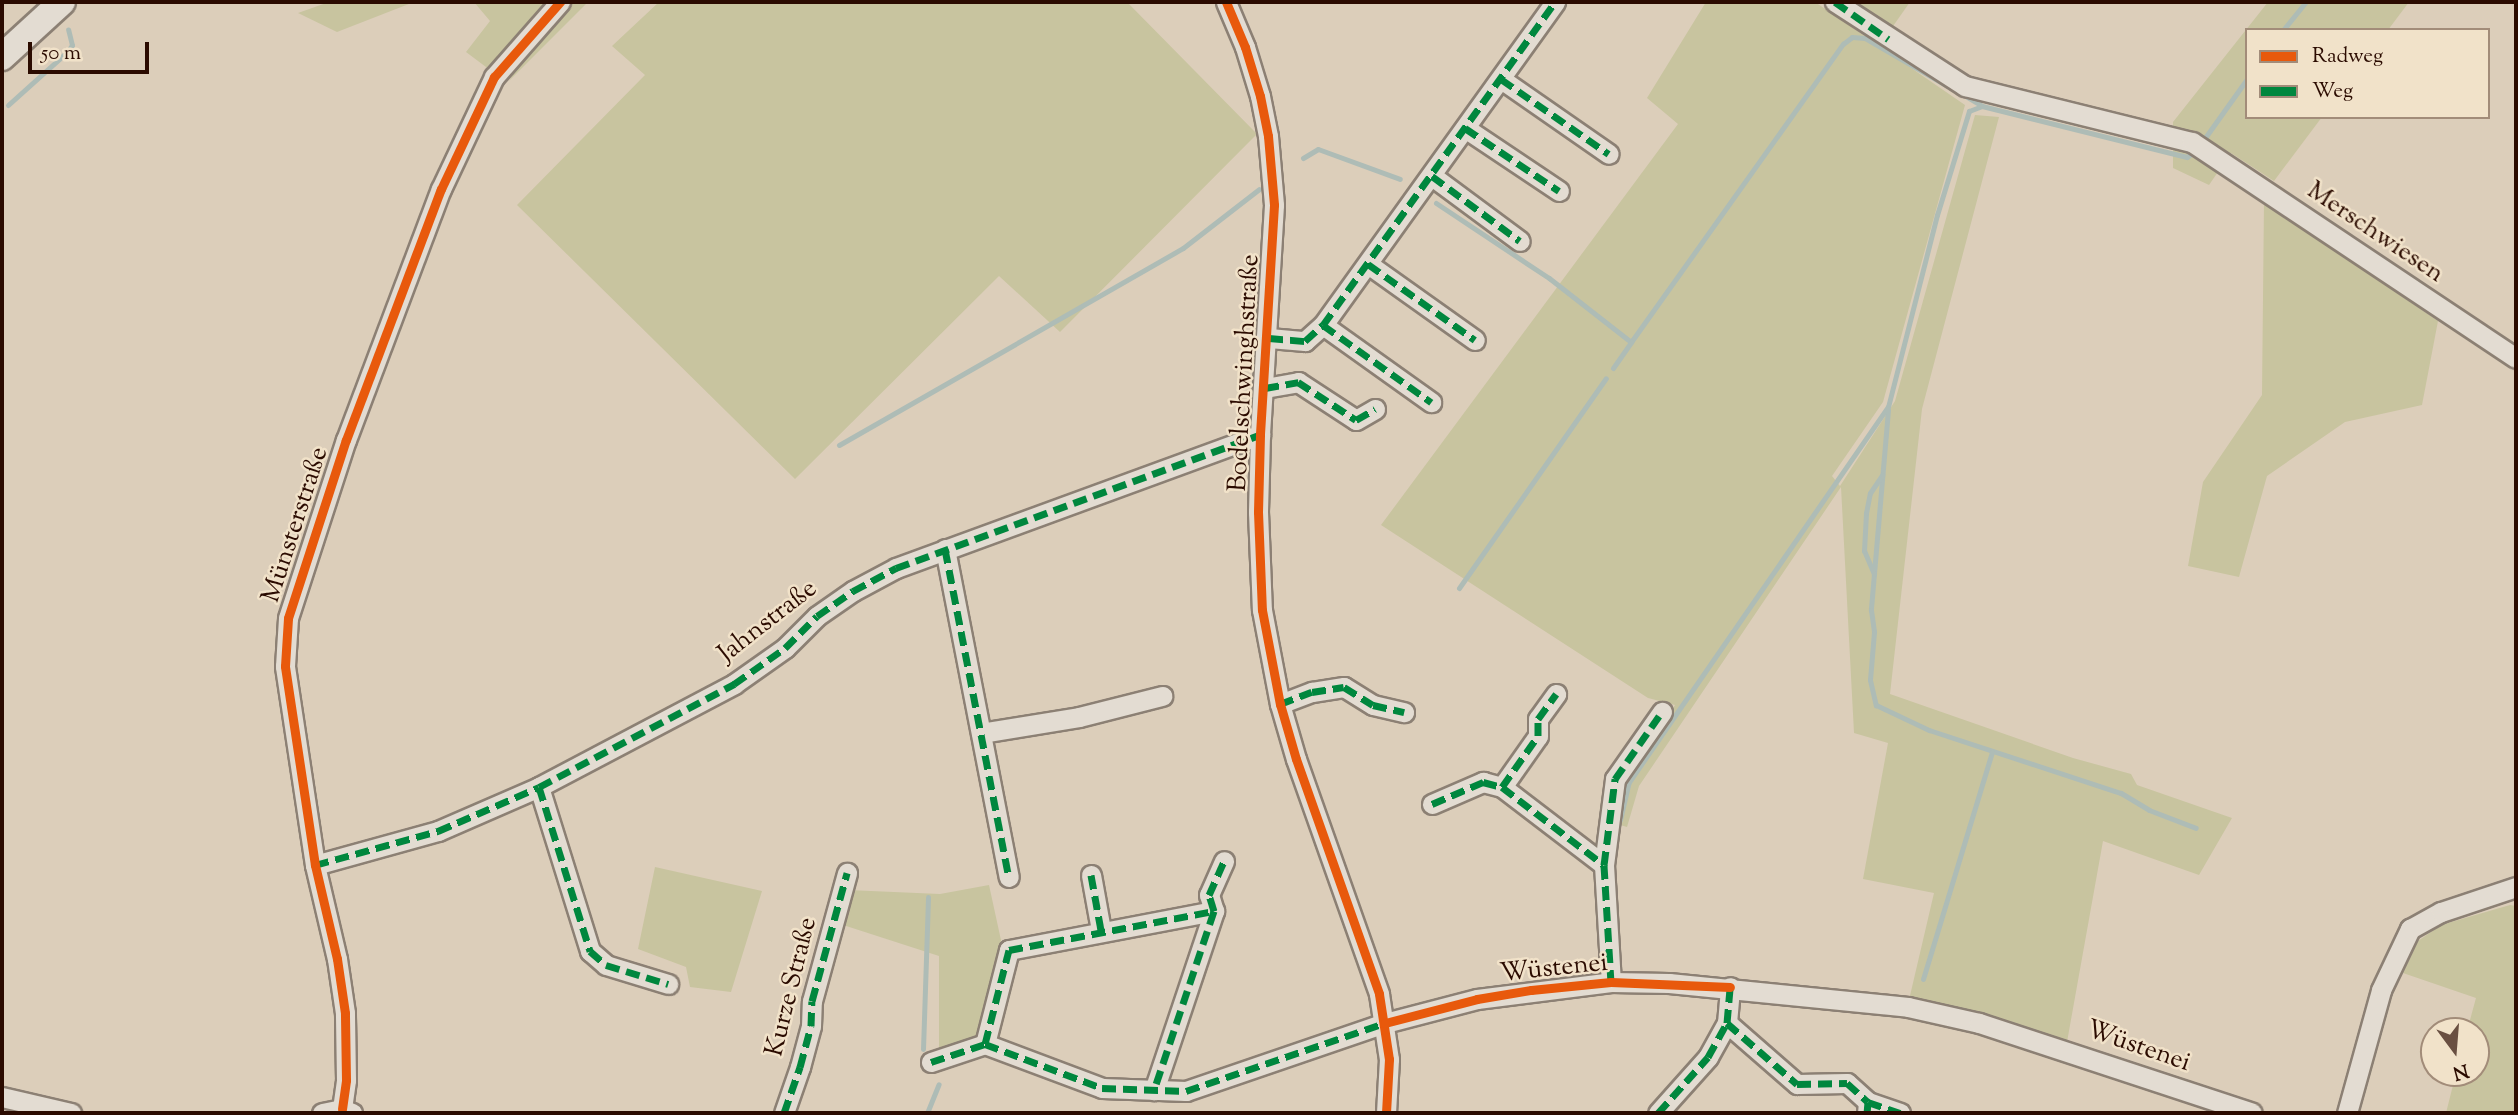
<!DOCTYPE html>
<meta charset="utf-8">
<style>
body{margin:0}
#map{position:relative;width:2518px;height:1115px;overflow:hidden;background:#dcceba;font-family:"Sorts Mill Goudy",serif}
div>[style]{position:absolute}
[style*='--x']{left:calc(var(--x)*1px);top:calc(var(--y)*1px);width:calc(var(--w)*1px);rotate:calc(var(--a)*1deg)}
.green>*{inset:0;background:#c8c49f}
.stream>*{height:5px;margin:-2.5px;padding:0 2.5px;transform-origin:2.5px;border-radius:2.5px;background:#aebcb6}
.roads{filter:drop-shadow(2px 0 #8c8074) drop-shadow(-2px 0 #8c8074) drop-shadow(0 2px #8c8074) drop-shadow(0 -2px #8c8074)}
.street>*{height:19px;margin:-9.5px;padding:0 9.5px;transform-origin:9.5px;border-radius:9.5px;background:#e3dcd2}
.secondary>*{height:26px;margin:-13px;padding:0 13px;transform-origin:13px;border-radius:13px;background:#e3dcd2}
.quiet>*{height:7px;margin-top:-3.5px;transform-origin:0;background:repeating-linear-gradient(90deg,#00873e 0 14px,transparent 0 21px)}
.cycleway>*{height:9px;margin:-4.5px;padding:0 4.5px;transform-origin:4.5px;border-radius:4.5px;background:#e8590c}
span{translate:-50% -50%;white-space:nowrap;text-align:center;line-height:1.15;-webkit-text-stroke:5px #f1e2c9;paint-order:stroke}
.street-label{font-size:26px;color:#2b0b00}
.frame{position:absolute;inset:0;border:4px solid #2b0b00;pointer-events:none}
.legend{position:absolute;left:2245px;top:28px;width:245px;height:91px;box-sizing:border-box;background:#f1e2c9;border:2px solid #a28c79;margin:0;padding:9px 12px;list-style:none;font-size:21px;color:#2b0b00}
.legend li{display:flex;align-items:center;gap:14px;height:35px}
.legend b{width:35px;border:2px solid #a28c79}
.north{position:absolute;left:2420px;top:1017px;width:70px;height:70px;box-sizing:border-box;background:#f1e2c9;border:2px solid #a28c79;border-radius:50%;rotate:164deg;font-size:19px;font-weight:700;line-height:28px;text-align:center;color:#2b0b00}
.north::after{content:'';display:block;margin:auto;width:24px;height:32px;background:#694f41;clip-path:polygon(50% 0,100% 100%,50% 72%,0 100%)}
.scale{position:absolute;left:28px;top:42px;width:121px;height:32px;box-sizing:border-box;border:4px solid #2b0b00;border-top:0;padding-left:9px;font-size:21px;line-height:24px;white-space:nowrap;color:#2b0b00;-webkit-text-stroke:5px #f1e2c9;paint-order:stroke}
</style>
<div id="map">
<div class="green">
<div style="clip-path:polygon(329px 2px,414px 2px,337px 32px,298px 13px)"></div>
<div style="clip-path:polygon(474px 2px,550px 2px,490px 70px,466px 52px,490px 21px)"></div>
<div style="clip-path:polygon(571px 2px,588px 2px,509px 81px,519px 65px)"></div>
<div style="clip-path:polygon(659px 2px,1127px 2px,1257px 134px,1060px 332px,999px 276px,795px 479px,517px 205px,645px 75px,612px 46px)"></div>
<div style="clip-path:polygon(1706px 2px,1815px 2px,1965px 105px,1883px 402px,1832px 476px,1840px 486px,1895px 401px,1975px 115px,1999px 117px,1922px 409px,1890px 694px,2073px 758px,2131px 774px,2137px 785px,2232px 818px,2199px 875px,2103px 841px,2067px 1042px,1909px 1000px,1934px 893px,1863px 879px,1888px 743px,1854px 733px,1841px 487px,1639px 786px,1627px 827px,1617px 824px,1623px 781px,1675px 705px,1648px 698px,1381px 525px,1678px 124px,1647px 98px)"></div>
<div style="clip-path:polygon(1852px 2px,1910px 2px,1891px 29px)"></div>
<div style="clip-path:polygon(2268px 2px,2409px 2px,2388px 30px,2247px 30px,2247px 117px,2322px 117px,2274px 181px,2231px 153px,2209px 185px,2173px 168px,2173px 122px)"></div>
<div style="clip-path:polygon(2264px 201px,2438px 321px,2422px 405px,2345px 422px,2267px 476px,2239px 577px,2188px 566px,2203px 482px,2262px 395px)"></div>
<div style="clip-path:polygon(655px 867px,762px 891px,731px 992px,690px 987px,686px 967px,638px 949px)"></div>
<div style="clip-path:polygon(989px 885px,1004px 954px,981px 1040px,939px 1054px,939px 956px,840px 924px,848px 890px,940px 894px)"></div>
<div style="clip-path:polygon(2510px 905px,2516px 906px,2516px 1113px,2446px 1113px,2456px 1073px,2476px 1073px,2476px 1031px,2467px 1031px,2476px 998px,2403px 973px,2418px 941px,2441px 925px)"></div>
</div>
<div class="stream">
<div style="--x:2283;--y:30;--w:36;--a:-51"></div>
<div style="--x:1959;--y:92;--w:26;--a:31"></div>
<div style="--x:8;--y:105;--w:81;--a:-42"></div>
<div style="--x:68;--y:51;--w:7;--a:-56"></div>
<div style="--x:72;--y:45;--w:16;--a:-104"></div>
<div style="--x:2202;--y:142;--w:77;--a:-54.5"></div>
<div style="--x:1303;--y:158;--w:17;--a:-31"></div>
<div style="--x:1318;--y:149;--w:87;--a:20.1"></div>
<div style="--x:1436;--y:203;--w:136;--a:33.6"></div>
<div style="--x:1549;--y:278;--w:104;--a:38"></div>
<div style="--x:1631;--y:342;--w:366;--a:-54.6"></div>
<div style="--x:1843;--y:44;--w:11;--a:-38"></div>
<div style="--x:1852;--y:37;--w:13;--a:4"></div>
<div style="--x:1865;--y:38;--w:95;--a:30.3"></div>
<div style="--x:1613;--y:368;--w:32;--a:-55"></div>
<div style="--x:1888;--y:410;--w:201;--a:94.9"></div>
<div style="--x:1871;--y:610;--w:22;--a:82"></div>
<div style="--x:1874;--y:632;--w:48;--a:94.8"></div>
<div style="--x:1870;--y:680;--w:26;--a:77"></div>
<div style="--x:1876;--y:705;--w:59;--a:25.3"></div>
<div style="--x:1929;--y:730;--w:202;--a:18.2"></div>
<div style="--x:2121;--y:793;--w:33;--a:31"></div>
<div style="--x:2149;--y:810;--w:50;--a:21"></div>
<div style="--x:839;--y:445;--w:396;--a:-29.8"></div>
<div style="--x:1183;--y:248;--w:96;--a:-37.8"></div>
<div style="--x:1874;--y:574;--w:25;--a:-113"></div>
<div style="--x:1864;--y:551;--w:38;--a:-87"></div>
<div style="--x:1866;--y:513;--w:20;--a:-79"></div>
<div style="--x:1870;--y:493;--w:22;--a:-56"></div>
<div style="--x:1459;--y:588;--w:256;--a:-55"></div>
<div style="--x:1620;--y:820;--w:39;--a:-77"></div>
<div style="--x:1629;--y:782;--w:456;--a:-55.4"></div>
<div style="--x:1888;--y:407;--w:198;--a:-75.7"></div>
<div style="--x:1937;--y:215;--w:109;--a:-72.9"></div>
<div style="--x:1969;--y:111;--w:14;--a:-21"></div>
<div style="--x:1982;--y:106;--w:211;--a:14"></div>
<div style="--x:2187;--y:157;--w:11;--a:-38"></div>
<div style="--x:1923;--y:979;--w:237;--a:-73.1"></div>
<div style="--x:923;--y:1049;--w:152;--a:-88.1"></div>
<div style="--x:927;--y:1113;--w:31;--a:-68"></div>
</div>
<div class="roads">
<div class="street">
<div style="--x:1226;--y:2;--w:49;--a:67.1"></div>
<div style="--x:1245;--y:47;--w:51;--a:73"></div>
<div style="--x:1260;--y:96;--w:41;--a:78.7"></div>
<div style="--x:1268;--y:136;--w:69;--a:85"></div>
<div style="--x:1274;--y:205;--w:230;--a:93.5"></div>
<div style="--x:1260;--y:435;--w:77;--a:91.5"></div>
<div style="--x:1258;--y:512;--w:98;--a:87.7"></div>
<div style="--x:1262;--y:610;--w:96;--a:79.2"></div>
<div style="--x:1280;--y:704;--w:57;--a:73.8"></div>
<div style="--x:1296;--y:759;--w:249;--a:70.5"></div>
<div style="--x:1379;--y:994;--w:66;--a:81.3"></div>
<div style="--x:1389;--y:1059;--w:54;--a:93.2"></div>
<div style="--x:1835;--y:2;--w:155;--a:32.9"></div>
<div style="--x:1965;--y:86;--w:234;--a:13.9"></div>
<div style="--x:2192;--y:142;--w:389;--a:33.7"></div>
<div style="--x:1501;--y:79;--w:131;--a:34.8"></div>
<div style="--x:1465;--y:128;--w:113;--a:33.8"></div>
<div style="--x:1432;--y:176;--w:109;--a:36.5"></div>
<div style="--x:1368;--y:264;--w:131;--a:35.4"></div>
<div style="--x:1323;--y:325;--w:133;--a:35.5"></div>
<div style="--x:1269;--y:338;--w:36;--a:5"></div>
<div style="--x:1305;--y:341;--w:24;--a:-42"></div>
<div style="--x:1323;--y:325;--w:398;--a:-54.3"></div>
<div style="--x:1265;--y:388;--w:34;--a:-10"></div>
<div style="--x:1298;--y:382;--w:69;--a:33.2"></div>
<div style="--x:1356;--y:420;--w:22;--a:-30"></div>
<div style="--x:945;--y:549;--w:334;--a:79"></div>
<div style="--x:1280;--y:704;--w:34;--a:-21"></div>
<div style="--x:1312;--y:692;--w:32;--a:-9"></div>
<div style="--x:1344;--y:687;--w:34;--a:32"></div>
<div style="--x:1373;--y:705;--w:32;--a:13"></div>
<div style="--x:981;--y:733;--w:99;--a:-9.3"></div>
<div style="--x:1079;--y:717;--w:86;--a:-14.2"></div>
<div style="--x:539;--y:787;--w:172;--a:72.7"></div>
<div style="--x:590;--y:951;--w:21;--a:41"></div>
<div style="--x:606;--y:965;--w:65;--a:17"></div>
<div style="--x:1502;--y:787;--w:62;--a:-54.8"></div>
<div style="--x:1538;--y:736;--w:17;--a:-90"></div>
<div style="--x:1538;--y:719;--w:31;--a:-54"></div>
<div style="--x:1432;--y:804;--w:56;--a:-23.3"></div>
<div style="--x:1483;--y:782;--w:20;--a:15"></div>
<div style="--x:1502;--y:787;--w:128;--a:37.4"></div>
<div style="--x:1604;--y:865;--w:117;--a:86.6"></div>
<div style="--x:315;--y:865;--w:128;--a:-15.5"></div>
<div style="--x:438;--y:831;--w:110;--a:-23.5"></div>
<div style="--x:539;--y:787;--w:221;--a:-27.8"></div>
<div style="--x:734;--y:684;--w:62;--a:-35.2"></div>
<div style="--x:785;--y:648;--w:45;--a:-45"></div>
<div style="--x:817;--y:616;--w:44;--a:-34.8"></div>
<div style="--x:853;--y:591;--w:49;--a:-28.1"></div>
<div style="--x:896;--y:568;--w:388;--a:-20.1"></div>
<div style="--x:1604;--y:865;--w:87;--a:-82.7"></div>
<div style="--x:1615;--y:779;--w:82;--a:-55"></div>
<div style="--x:1091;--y:875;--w:56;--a:79.7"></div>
<div style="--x:1214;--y:911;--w:17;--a:-107"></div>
<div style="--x:1209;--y:895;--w:37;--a:-66"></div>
<div style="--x:1727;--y:1023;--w:93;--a:41.1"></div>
<div style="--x:1797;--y:1084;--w:50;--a:-1.1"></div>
<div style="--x:1847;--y:1083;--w:28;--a:42"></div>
<div style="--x:1868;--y:1102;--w:11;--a:95"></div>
<div style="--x:985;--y:1044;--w:97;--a:-75.7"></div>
<div style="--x:1009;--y:950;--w:209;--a:-10.8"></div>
<div style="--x:1214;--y:911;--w:189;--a:108.5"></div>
<div style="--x:931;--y:1062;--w:57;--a:-18.4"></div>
<div style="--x:985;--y:1044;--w:125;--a:20.6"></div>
<div style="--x:1102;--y:1088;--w:84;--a:2"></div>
<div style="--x:1186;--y:1091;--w:210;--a:-18.9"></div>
<div style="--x:1385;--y:1023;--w:95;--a:-14.6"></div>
<div style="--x:1477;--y:999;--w:135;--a:-7.2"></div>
<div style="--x:1611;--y:982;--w:58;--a:1"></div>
<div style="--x:1669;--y:983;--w:240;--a:5.7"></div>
<div style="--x:1908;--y:1007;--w:73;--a:12.7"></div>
<div style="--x:1979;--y:1023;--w:287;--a:18.2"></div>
<div style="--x:2;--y:1097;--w:71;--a:13.1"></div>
<div style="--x:1868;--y:1102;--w:34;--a:19"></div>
<div style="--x:342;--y:1109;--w:29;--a:-82"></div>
<div style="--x:346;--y:1080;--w:67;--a:-90.9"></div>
<div style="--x:345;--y:1013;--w:55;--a:-98.4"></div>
<div style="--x:337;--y:959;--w:97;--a:-103.2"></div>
<div style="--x:315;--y:865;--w:201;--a:-98.6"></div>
<div style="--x:285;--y:666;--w:48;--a:-86.4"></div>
<div style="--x:288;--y:618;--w:187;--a:-72"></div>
<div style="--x:346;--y:440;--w:268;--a:-69.3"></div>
<div style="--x:441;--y:189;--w:124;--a:-64.7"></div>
<div style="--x:494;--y:77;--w:100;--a:-48.7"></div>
<div style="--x:322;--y:1113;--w:20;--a:-11"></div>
<div style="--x:342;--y:1109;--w:11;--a:22"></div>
<div style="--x:784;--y:1113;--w:49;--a:-70.8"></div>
<div style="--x:800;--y:1067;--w:42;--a:-75"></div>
<div style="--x:811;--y:1026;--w:25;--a:-88"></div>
<div style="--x:812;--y:1001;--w:133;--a:-74.7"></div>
<div style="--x:1658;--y:1113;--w:75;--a:-48.2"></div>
<div style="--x:1708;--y:1057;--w:39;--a:-61"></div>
<div style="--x:1727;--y:1023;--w:36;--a:-85"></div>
<div style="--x:2347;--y:1113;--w:128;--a:-74.5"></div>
<div style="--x:2381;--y:990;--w:68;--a:-64.6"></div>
<div style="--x:2410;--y:929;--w:35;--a:-29"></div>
<div style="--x:2441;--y:912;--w:79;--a:-18.4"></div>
</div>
<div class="secondary">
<div style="--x:2;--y:57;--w:81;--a:-42.5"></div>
</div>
</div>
<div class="quiet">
<div style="--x:1835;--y:2;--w:65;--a:34.9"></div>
<div style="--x:1501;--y:79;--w:131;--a:34.8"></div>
<div style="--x:1465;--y:128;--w:113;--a:33.8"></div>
<div style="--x:1432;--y:176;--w:109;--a:36.5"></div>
<div style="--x:1368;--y:264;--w:131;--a:35.4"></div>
<div style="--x:1323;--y:325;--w:133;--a:35.5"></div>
<div style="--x:1269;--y:338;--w:36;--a:5"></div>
<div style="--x:1305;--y:341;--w:24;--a:-42"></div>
<div style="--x:1323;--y:325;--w:398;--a:-54.3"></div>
<div style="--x:1265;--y:388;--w:34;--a:-10"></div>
<div style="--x:1298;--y:382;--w:69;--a:33.2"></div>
<div style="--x:1356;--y:420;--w:22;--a:-30"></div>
<div style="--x:945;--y:549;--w:334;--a:79"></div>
<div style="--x:1280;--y:704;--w:34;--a:-21"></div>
<div style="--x:1312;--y:692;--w:32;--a:-9"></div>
<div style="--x:1344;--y:687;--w:34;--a:32"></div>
<div style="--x:1373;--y:705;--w:32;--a:13"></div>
<div style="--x:539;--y:787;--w:172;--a:72.7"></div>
<div style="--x:590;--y:951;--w:21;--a:41"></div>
<div style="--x:606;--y:965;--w:65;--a:17"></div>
<div style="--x:1502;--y:787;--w:62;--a:-54.8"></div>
<div style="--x:1538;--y:736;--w:17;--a:-90"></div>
<div style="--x:1538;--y:719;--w:31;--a:-54"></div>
<div style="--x:1432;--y:804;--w:56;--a:-23.3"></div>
<div style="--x:1483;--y:782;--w:20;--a:15"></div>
<div style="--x:1502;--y:787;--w:128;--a:37.4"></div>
<div style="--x:1604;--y:865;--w:117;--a:86.6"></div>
<div style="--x:315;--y:865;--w:128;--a:-15.5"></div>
<div style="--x:438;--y:831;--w:110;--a:-23.5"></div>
<div style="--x:539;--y:787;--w:221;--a:-27.8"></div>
<div style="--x:734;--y:684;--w:62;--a:-35.2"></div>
<div style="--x:785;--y:648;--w:45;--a:-45"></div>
<div style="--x:817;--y:616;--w:44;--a:-34.8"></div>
<div style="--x:853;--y:591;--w:49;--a:-28.1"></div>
<div style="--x:896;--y:568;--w:388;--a:-20.1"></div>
<div style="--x:1604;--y:865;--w:87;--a:-82.7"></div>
<div style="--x:1615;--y:779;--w:82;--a:-55"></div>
<div style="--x:1091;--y:875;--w:56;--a:79.7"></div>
<div style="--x:1214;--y:911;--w:17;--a:-107"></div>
<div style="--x:1209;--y:895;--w:37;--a:-66"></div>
<div style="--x:1727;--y:1023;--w:93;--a:41.1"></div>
<div style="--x:1797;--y:1084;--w:50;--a:-1.1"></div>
<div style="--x:1847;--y:1083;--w:28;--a:42"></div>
<div style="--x:1868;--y:1102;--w:11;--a:95"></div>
<div style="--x:985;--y:1044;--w:97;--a:-75.7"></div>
<div style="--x:1009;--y:950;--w:209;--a:-10.8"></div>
<div style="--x:1214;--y:911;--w:189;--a:108.5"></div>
<div style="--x:931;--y:1062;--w:57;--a:-18.4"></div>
<div style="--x:985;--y:1044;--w:125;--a:20.6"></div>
<div style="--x:1102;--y:1088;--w:84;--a:2"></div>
<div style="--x:1186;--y:1091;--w:210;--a:-18.9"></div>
<div style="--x:1868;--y:1102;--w:34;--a:19"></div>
<div style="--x:784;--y:1113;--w:49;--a:-70.8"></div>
<div style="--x:800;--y:1067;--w:42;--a:-75"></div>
<div style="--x:811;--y:1026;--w:25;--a:-88"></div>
<div style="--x:812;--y:1001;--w:133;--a:-74.7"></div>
<div style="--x:1658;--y:1113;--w:75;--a:-48.2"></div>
<div style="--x:1708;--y:1057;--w:39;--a:-61"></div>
<div style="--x:1727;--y:1023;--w:36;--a:-85"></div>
</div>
<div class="cycleway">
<div style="--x:1226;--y:2;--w:49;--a:67.1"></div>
<div style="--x:1245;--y:47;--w:51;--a:73"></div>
<div style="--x:1260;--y:96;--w:41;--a:78.7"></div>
<div style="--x:1268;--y:136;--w:69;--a:85"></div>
<div style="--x:1274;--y:205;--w:230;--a:93.5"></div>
<div style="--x:1260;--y:435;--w:77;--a:91.5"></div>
<div style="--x:1258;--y:512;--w:98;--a:87.7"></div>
<div style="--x:1262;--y:610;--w:96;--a:79.2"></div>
<div style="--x:1280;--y:704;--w:57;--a:73.8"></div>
<div style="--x:1296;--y:759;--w:249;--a:70.5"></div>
<div style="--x:1379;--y:994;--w:66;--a:81.3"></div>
<div style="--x:1389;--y:1059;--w:54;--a:93.2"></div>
<div style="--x:1385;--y:1023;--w:95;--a:-14.6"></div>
<div style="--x:1477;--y:999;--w:55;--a:-9.5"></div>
<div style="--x:1531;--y:990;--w:80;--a:-5.7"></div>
<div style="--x:1611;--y:982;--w:119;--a:2.4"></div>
<div style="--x:342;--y:1109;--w:29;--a:-82"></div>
<div style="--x:346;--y:1080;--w:67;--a:-90.9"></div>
<div style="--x:345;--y:1013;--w:55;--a:-98.4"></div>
<div style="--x:337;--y:959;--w:97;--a:-103.2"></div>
<div style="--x:315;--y:865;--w:201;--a:-98.6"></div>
<div style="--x:285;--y:666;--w:48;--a:-86.4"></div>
<div style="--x:288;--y:618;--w:187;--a:-72"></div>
<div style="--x:346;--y:440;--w:268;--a:-69.3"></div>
<div style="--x:441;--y:189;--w:124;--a:-64.7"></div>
<div style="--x:494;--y:77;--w:100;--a:-48.7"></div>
</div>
<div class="street-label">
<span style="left:2375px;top:233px;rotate:34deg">Merschwiesen</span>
<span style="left:1245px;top:373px;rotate:-87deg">Bodelschwinghstraße</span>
<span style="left:296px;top:525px;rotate:-72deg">Münsterstraße</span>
<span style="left:768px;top:622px;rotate:-38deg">Jahnstraße</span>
<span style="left:1554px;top:969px;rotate:-6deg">Wüstenei</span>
<span style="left:792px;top:987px;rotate:-76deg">Kurze Straße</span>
<span style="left:2138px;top:1047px;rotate:19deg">Wüstenei</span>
</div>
<div class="frame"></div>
<ul class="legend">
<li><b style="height:9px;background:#e8590c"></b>Radweg</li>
<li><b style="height:9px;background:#00873e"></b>Weg</li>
</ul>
<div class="north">N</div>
<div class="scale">50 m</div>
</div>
